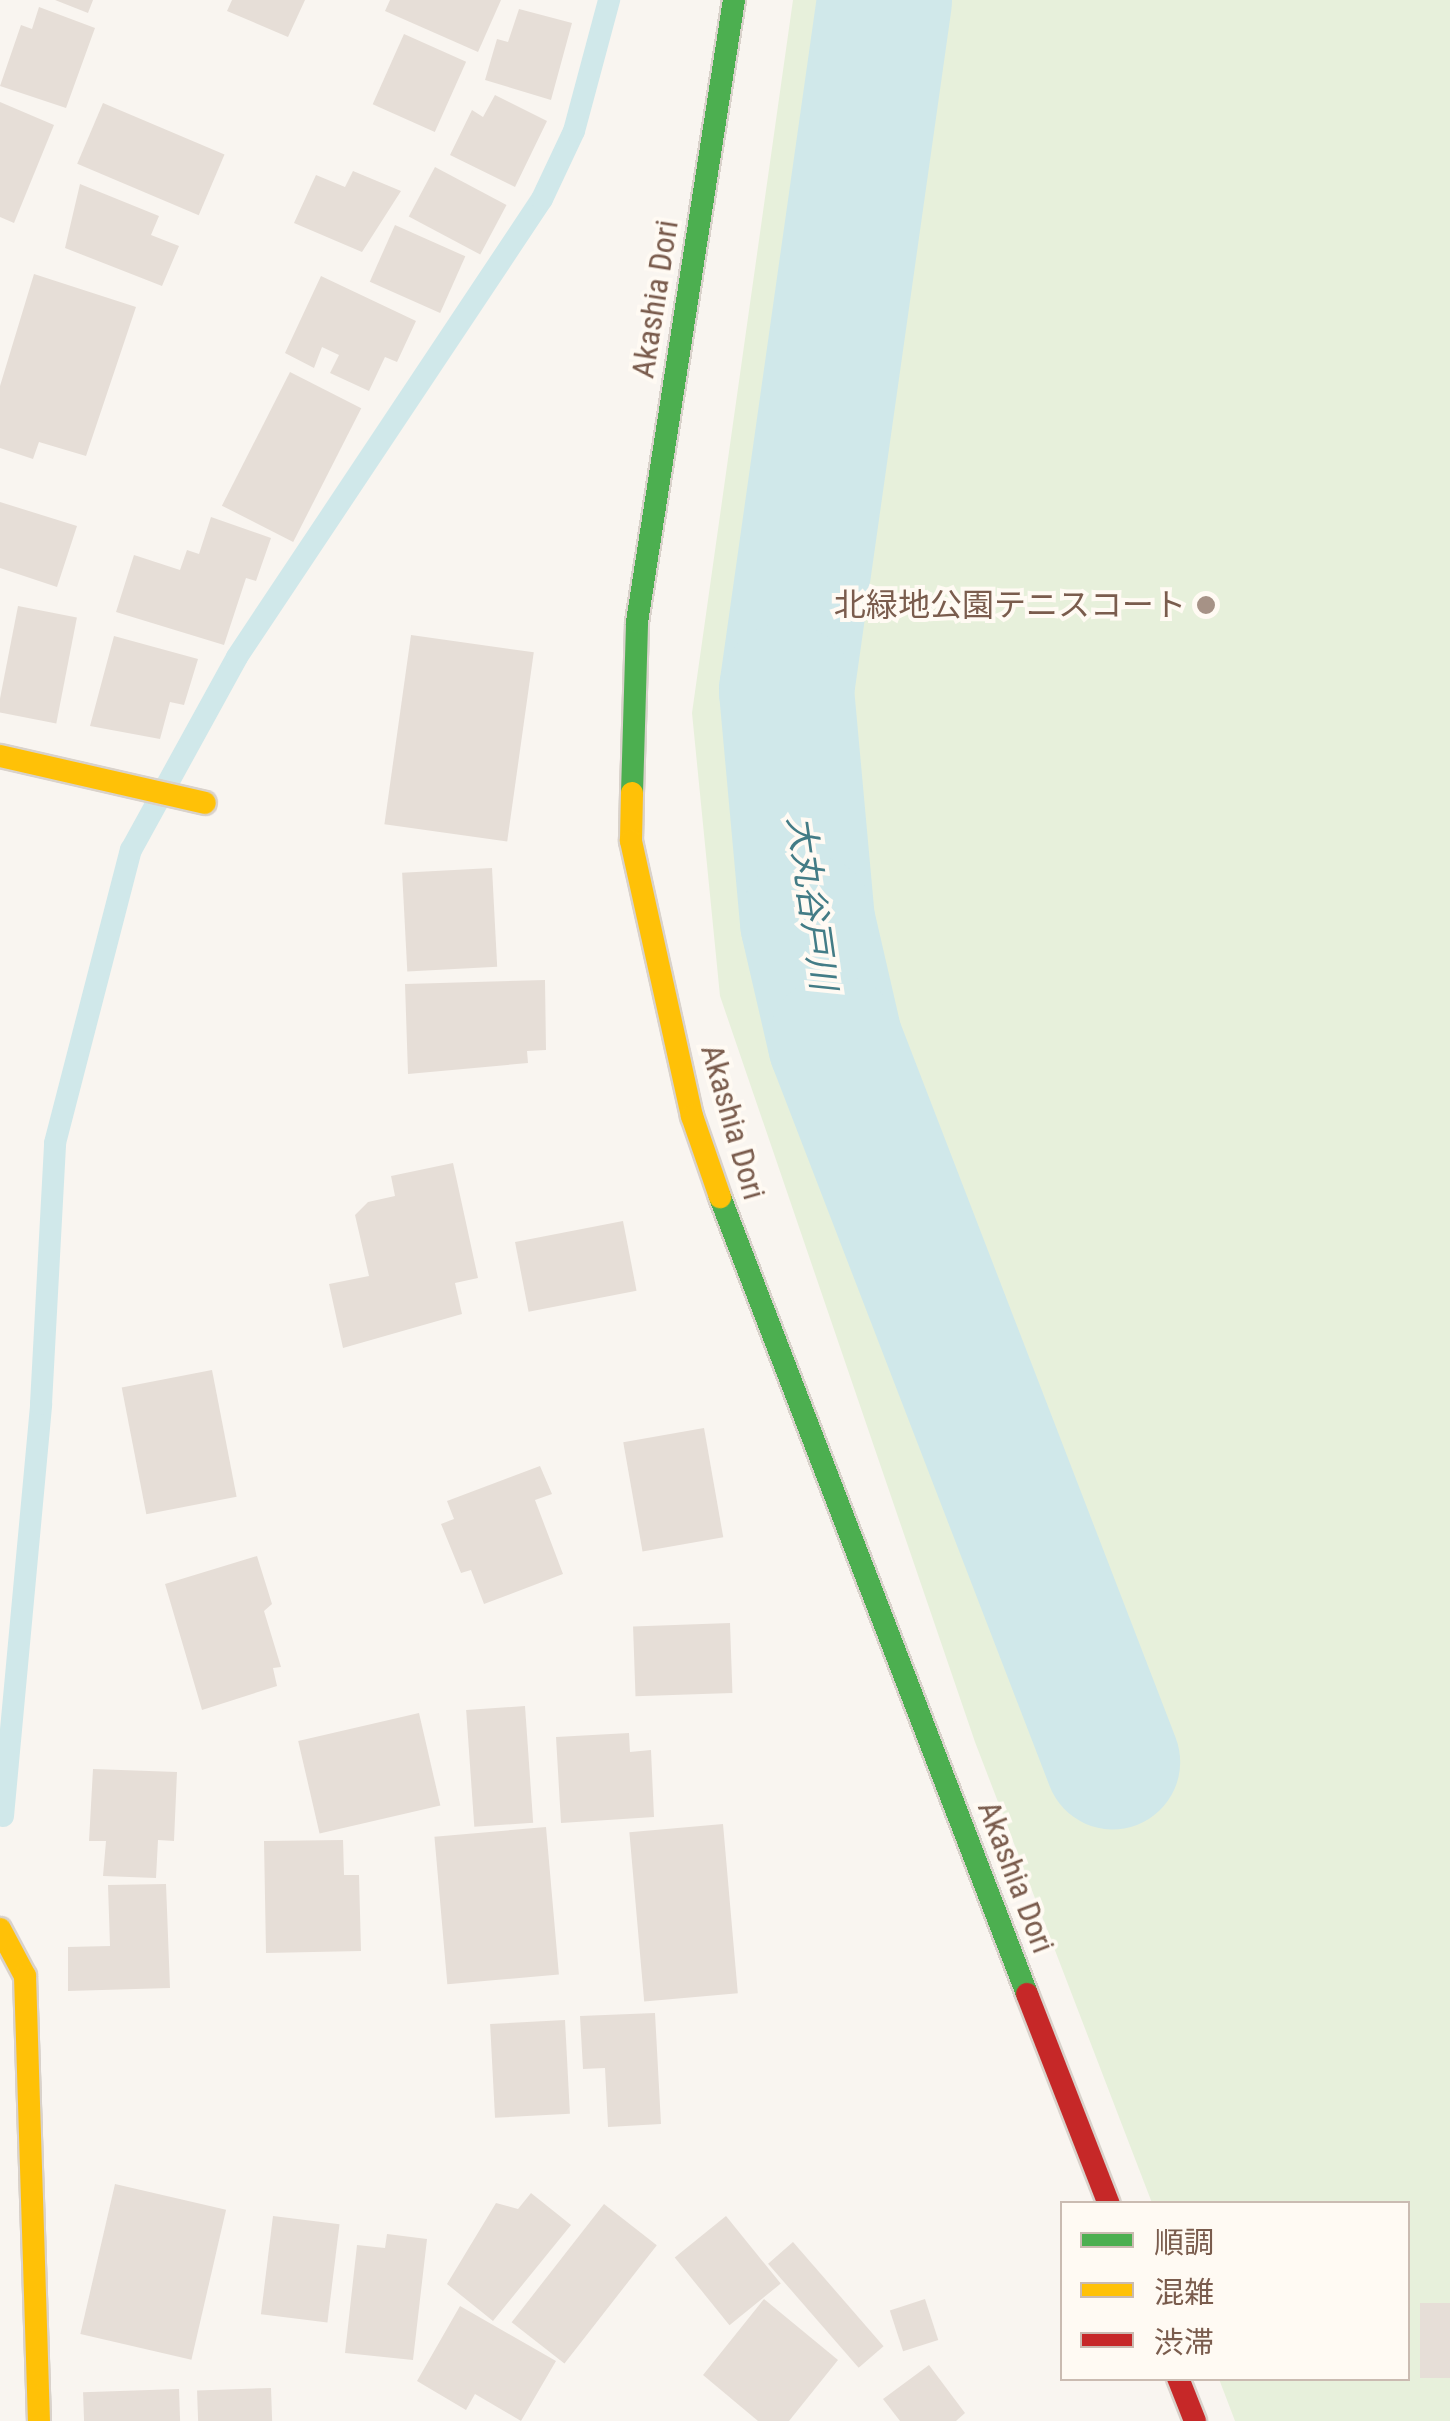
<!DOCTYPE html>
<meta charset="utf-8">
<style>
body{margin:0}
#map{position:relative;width:1450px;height:2421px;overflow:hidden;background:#f9f5f0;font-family:"Roboto Condensed","Noto Sans JP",sans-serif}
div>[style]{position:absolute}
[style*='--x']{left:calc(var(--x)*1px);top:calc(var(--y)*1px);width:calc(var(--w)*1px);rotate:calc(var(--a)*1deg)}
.green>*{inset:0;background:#e7f0db}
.stream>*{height:22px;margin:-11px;padding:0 11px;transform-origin:11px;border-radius:11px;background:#d0e8ea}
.river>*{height:135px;margin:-67.5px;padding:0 67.5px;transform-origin:67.5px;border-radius:67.5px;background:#d0e8ea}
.building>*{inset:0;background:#e6ded7;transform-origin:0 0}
.roads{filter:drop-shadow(2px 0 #d9d2cb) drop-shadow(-2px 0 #d9d2cb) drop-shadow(0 2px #d9d2cb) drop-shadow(0 -2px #d9d2cb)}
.fast>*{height:22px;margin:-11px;padding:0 11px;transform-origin:11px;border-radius:11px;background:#4caf50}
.slow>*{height:22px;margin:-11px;padding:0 11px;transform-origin:11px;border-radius:11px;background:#ffc107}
.jam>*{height:22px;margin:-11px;padding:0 11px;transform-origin:11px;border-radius:11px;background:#c62828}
.dots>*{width:28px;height:28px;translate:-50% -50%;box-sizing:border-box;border:5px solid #fffaf3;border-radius:50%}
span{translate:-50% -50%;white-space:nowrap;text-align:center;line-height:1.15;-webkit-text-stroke:8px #fffaf3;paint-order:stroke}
.street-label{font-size:32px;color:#7a5c4d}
.poi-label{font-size:32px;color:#7a5c4d}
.right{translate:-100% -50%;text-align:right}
.water-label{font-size:35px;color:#437c86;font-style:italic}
.legend{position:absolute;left:1060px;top:2201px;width:350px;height:180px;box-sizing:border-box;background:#fffaf3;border:2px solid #cabbb1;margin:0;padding:12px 18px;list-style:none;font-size:30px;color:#7a5c4d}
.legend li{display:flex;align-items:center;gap:20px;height:50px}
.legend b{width:50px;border:2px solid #cabbb1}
</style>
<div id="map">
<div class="green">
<div style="clip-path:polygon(793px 0,1450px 0,1450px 2421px,1235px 2421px,1219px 2379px,1408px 2378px,1408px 2204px,1152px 2203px,975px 1742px,720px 996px,692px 713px)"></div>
</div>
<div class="stream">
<div style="--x:3;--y:1816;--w:414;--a:-84.7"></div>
<div style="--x:41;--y:1404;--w:261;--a:-86.9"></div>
<div style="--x:55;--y:1143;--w:303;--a:-75.5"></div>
<div style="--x:131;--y:850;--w:220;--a:-61.2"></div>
<div style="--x:237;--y:657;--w:550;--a:-56.34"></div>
<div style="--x:542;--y:199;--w:75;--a:-64.8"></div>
<div style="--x:574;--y:131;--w:136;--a:-75"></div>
</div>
<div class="river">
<div style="--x:884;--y:0;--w:697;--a:98.08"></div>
<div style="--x:786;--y:690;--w:232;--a:84.8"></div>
<div style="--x:807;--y:921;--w:124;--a:77"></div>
<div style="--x:835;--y:1042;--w:771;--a:68.93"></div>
</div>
<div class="building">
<div style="clip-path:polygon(55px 0,93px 0,88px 13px)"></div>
<div style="clip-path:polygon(232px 0,305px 0,288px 37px,227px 11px)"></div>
<div style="clip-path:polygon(390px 0,501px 0,478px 52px,385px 11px)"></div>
<div style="clip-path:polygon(39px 7px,95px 28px,66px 108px,0 86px,21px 25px,32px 29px)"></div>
<div style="clip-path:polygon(519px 9px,572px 23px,551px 100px,485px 80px,497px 39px,508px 42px)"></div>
<div style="left:404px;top:34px;width:68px;height:77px;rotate:24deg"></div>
<div style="clip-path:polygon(495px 95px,547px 121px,515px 187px,450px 155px,472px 110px,483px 117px)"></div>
<div style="clip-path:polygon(0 102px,54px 125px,14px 223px,0 217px)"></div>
<div style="left:103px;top:103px;width:132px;height:66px;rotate:23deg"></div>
<div style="left:435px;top:167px;width:81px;height:56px;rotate:28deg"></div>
<div style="clip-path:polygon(353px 171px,401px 191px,362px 252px,294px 223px,316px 175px,345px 187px)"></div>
<div style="clip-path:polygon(80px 184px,159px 216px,151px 235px,179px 246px,162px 286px,65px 248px)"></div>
<div style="left:395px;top:225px;width:77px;height:62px;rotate:24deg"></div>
<div style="clip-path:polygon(34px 274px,136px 307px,86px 456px,39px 442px,33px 459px,0 448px,0 386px)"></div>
<div style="clip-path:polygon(321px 276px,416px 321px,397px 362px,385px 357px,369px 391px,330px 373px,339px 355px,322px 347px,314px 368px,285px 353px)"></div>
<div style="left:290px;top:372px;width:80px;height:150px;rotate:27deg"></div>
<div style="clip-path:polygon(0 502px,77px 526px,57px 587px,0 568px)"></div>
<div style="clip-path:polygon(211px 517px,271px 538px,256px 581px,246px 578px,224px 645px,116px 612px,134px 555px,180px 570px,187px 550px,199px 554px)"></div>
<div style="left:18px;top:606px;width:60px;height:108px;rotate:11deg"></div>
<div style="left:411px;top:635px;width:124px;height:191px;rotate:8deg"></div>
<div style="clip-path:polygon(114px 636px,198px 659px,184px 705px,170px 702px,160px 739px,90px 726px)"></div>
<div style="left:492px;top:868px;width:99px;height:90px;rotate:87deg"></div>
<div style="clip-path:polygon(545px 980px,546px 1050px,527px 1051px,528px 1063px,408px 1074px,405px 984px)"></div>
<div style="clip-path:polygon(453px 1163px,478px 1278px,455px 1283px,462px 1314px,343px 1348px,329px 1284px,369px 1276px,355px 1215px,368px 1202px,395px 1196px,391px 1176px)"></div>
<div style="left:623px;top:1221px;width:71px;height:110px;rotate:79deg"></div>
<div style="left:212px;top:1370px;width:129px;height:92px;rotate:79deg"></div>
<div style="left:704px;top:1428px;width:111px;height:82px;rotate:80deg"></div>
<div style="clip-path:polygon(540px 1466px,552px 1494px,535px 1500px,563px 1574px,484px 1604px,471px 1570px,461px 1573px,441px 1524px,454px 1519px,447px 1501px)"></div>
<div style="clip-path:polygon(257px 1556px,272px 1604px,264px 1611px,281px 1667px,273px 1668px,277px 1686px,202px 1710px,165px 1584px)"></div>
<div style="left:730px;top:1623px;width:70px;height:97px;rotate:88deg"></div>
<div style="left:525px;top:1706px;width:117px;height:59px;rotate:86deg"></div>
<div style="left:419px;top:1713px;width:95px;height:124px;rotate:77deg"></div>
<div style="clip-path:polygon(629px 1733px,630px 1752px,651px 1750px,654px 1817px,561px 1823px,556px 1737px)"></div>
<div style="clip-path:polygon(93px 1769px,177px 1772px,174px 1841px,158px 1840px,156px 1878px,103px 1876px,106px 1841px,89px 1841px)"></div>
<div style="left:723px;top:1824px;width:170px;height:94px;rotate:85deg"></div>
<div style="left:546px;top:1827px;width:148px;height:112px;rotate:85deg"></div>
<div style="clip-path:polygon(343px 1840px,344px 1875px,359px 1875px,361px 1951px,266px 1953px,264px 1841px)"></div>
<div style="clip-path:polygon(166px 1884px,170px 1988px,68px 1991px,68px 1947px,110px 1946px,108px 1885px)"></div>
<div style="clip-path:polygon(655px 2013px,661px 2124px,608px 2127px,605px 2068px,583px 2069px,580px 2016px)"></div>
<div style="left:565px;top:2020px;width:94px;height:75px;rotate:87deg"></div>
<div style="left:115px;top:2184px;width:114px;height:154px;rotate:13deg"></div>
<div style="clip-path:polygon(531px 2193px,571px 2225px,493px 2321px,447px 2284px,496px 2203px,518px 2209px)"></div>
<div style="left:604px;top:2204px;width:67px;height:150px;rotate:38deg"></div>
<div style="left:273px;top:2216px;width:67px;height:99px;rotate:7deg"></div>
<div style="left:726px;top:2216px;width:87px;height:66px;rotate:51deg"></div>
<div style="clip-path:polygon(387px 2234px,427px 2239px,413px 2360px,345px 2353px,357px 2245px,385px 2248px)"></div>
<div style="left:793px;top:2242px;width:138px;height:33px;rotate:49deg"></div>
<div style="clip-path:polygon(764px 2299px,838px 2360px,789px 2421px,758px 2421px,703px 2375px)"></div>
<div style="left:925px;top:2299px;width:43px;height:37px;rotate:72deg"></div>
<div style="left:1450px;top:2303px;width:75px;height:30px;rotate:90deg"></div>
<div style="clip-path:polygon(460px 2306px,556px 2361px,521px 2421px,475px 2394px,466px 2410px,417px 2381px)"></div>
<div style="clip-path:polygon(929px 2365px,965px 2413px,956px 2421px,900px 2421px,883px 2399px)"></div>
<div style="left:271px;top:2388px;width:33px;height:74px;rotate:88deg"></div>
<div style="left:179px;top:2389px;width:32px;height:96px;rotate:88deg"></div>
</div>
<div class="roads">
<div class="fast">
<div style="--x:632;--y:793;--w:171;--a:-88.3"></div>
<div style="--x:637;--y:622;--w:630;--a:-81.14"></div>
<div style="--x:720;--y:1197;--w:854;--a:68.93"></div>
</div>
<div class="slow">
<div style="--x:0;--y:756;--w:210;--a:12.9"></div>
<div style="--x:632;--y:793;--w:48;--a:91.2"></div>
<div style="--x:631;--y:841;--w:282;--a:77.5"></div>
<div style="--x:692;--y:1116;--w:86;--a:70.9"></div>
<div style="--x:0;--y:1929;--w:53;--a:62"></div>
<div style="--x:25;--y:1976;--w:445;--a:88.2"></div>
</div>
<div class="jam">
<div style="--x:1027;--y:1994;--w:225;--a:68.7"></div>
<div style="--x:1178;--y:2378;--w:46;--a:68.4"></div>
</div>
</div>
<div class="dots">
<div style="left:1206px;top:605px;background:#a69286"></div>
</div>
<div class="street-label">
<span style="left:655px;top:299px;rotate:-81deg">Akashia Dori</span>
<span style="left:733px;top:1122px;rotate:74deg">Akashia Dori</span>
<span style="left:1016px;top:1877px;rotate:69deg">Akashia Dori</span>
</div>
<div class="poi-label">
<span class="right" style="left:1186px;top:605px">北緑地公園テニスコート</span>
</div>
<div class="water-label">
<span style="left:811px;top:903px;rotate:82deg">大丸谷戸川</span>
</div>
<ul class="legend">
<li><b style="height:12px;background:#4caf50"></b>順調</li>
<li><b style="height:12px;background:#ffc107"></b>混雑</li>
<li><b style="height:12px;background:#c62828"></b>渋滞</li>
</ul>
</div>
